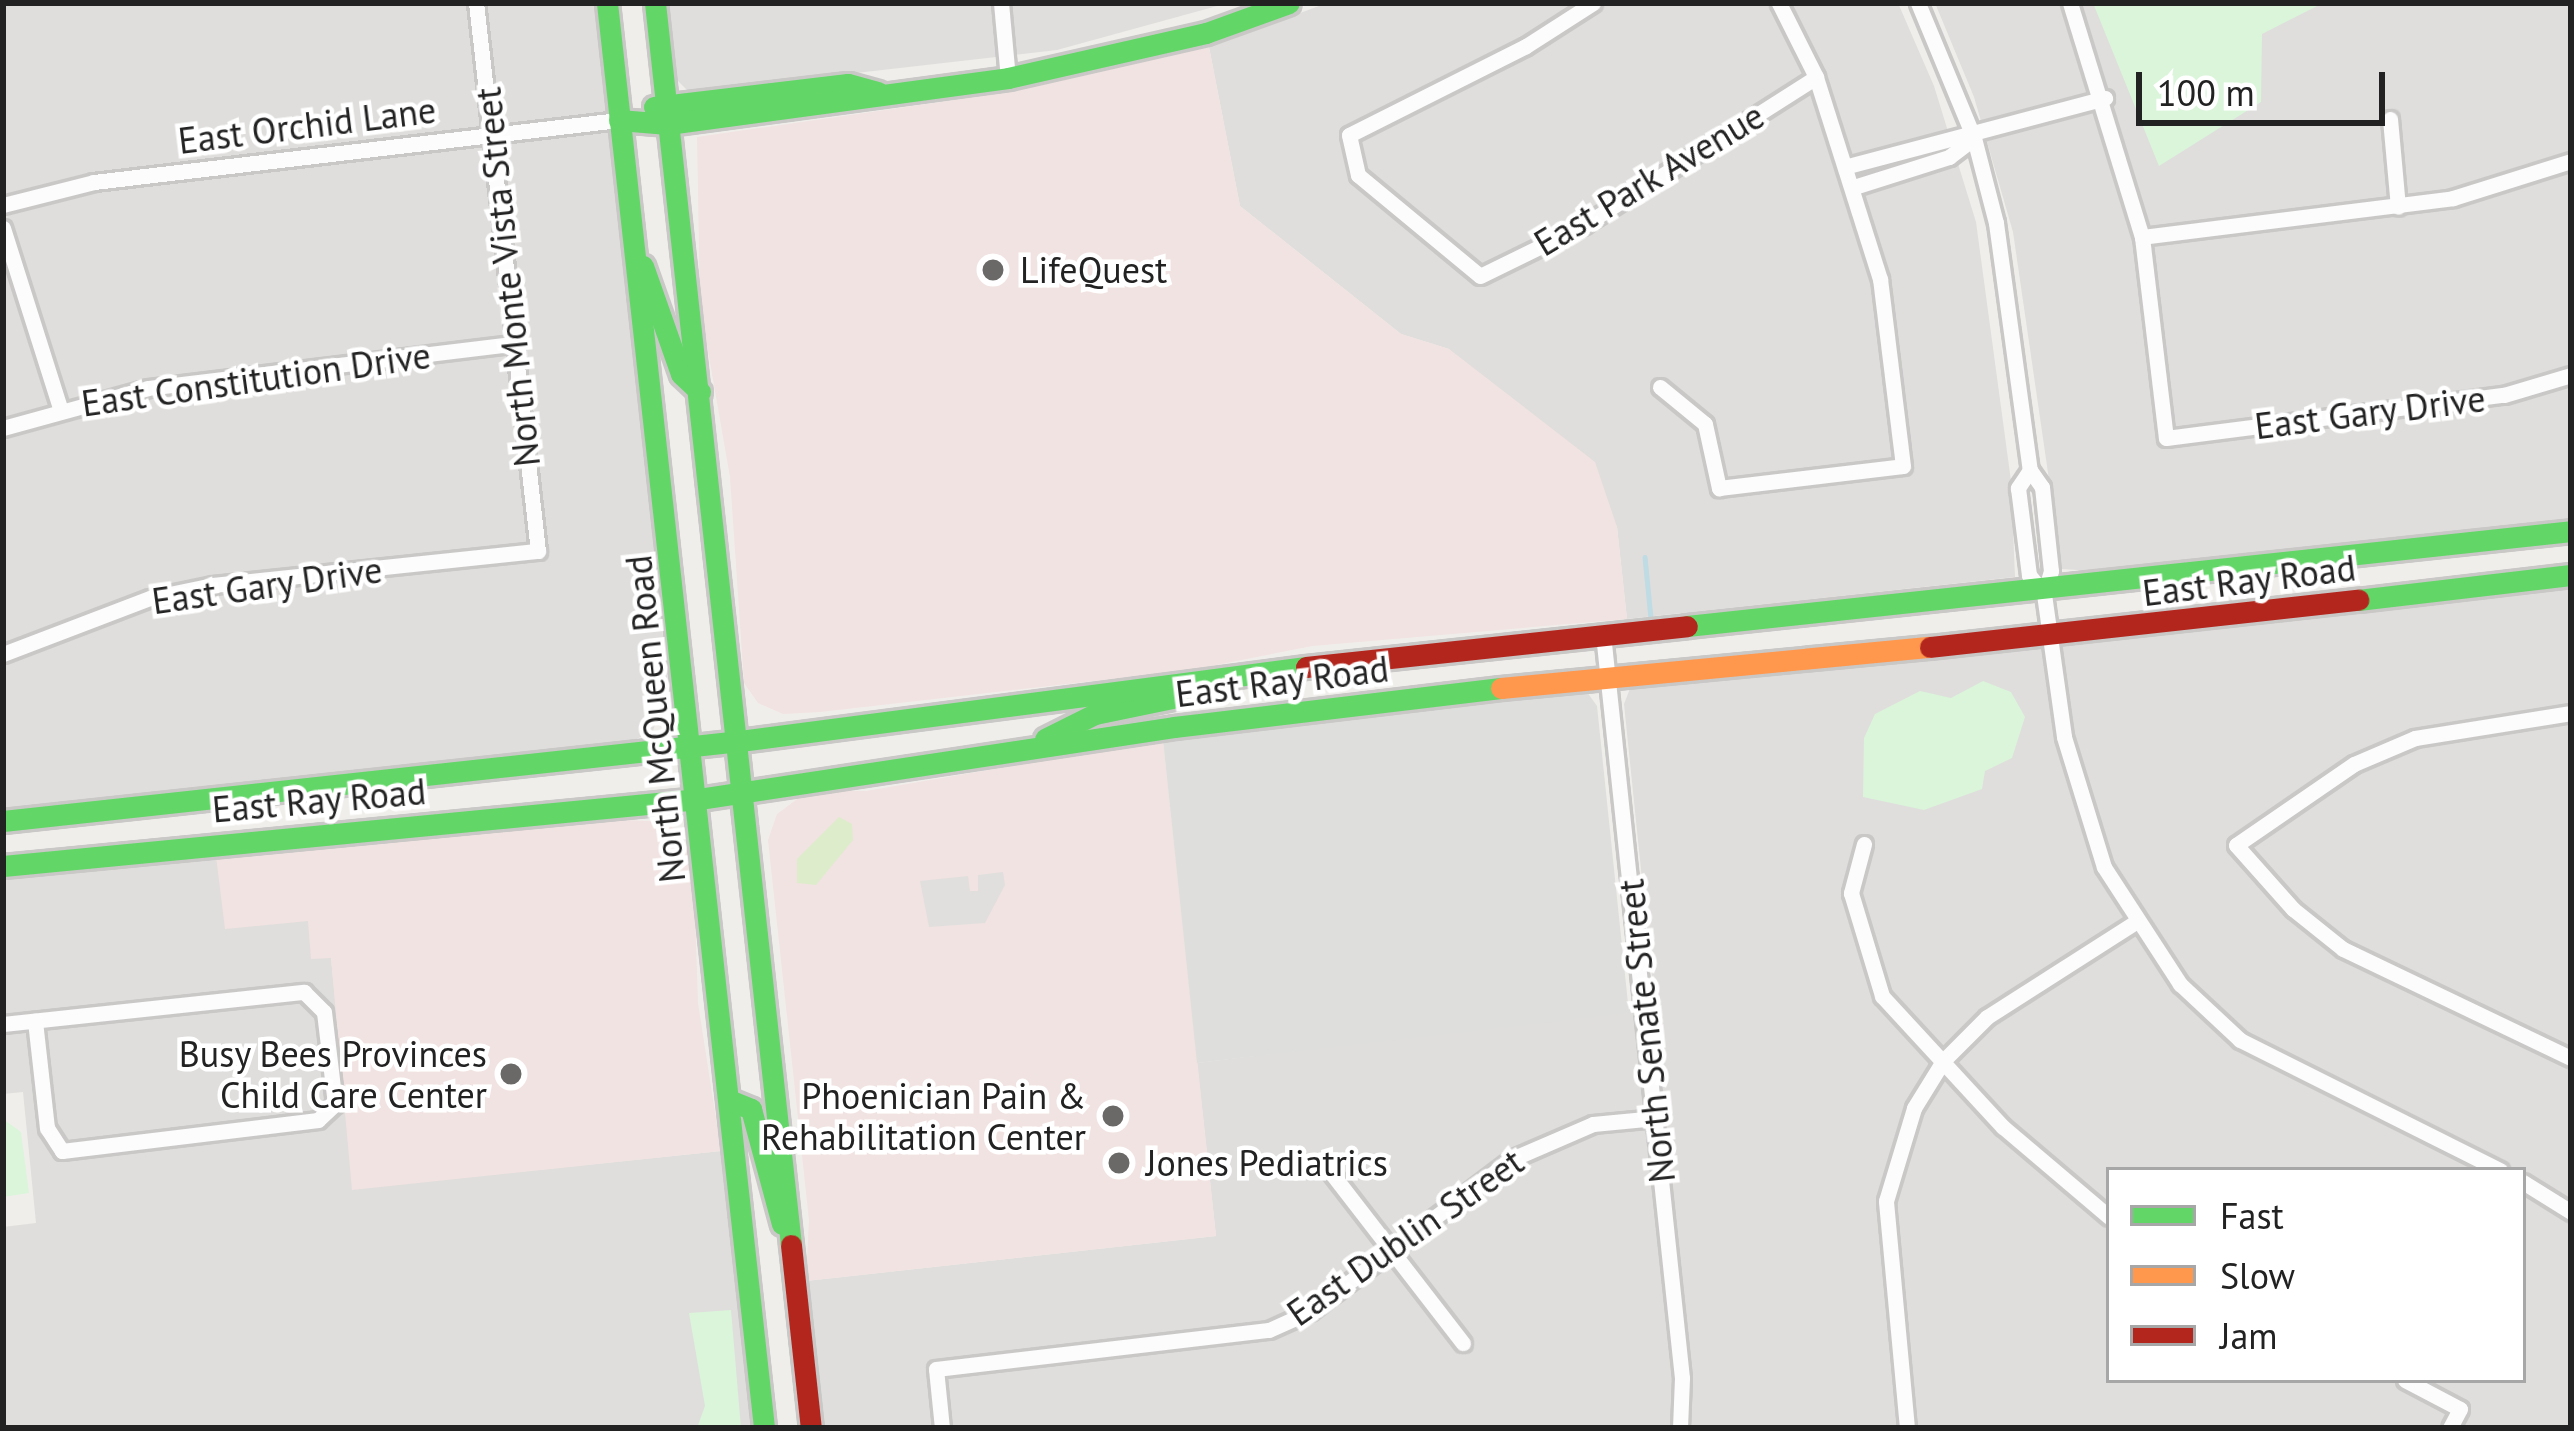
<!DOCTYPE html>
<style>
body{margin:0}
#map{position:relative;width:2574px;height:1431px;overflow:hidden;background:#f0eeeb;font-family:"PT Sans",sans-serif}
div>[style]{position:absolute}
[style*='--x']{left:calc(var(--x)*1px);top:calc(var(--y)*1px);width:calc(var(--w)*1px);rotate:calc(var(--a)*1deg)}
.residential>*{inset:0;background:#dfdedc}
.commercial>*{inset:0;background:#f1e3e1}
.religious>*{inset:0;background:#dededc}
.grass>*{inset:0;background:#ddeccb}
.park>*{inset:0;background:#daf5da}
.parking>*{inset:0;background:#e0dfde}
.stream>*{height:4.5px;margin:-2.25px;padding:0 2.25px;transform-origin:2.25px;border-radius:2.25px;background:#bfdbe3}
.roads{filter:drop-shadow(3px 0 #c9c8c7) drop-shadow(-3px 0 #c9c8c7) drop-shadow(0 3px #c9c8c7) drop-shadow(0 -3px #c9c8c7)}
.street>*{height:15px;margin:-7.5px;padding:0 7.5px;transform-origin:7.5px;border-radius:7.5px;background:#fdfcfc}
.fast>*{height:21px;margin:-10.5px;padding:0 10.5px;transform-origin:10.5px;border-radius:10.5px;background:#63d668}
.slow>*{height:21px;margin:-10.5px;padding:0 10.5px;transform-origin:10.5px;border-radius:10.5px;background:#ff974d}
.jam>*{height:21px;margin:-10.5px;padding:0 10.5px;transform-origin:10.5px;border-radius:10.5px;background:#b3261e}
.dots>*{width:33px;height:33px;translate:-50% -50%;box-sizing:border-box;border:6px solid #fff;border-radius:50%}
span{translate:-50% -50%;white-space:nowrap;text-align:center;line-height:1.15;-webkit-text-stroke:9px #fff;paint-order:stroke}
.street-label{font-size:36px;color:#222}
.poi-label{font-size:36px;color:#222}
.left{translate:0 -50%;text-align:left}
.right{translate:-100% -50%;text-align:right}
.frame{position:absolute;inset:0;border:6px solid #222;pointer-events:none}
.legend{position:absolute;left:2106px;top:1167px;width:420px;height:216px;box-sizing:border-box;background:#fff;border:3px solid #a7a7a7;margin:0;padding:15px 21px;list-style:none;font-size:36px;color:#222}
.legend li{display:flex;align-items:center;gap:24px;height:60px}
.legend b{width:60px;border:3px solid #a7a7a7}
.scale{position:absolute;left:2136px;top:72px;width:249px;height:54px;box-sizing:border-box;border:6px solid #222;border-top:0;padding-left:15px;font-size:36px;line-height:42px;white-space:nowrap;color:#222;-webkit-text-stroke:9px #fff;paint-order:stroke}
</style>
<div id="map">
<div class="residential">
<div style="clip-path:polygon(3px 3px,597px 3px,668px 684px,653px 731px,624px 745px,3px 811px)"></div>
<div style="clip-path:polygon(666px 3px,1228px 3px,1057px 50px,689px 92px,675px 78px)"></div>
<div style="clip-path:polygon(1327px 3px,1898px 3px,1934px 86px,1976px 222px,2011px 481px,2015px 577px,1627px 619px,1617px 527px,1449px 349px,1401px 334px,1240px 206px,1209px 47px)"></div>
<div style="clip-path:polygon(1935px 3px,2571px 3px,2571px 518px,2109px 572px,2062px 569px,2013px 232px,1974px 97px)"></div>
<div style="clip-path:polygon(evenodd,2571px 588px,2571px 1428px,821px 1428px,806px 1281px,1216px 1236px,1197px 1063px,1655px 1006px,1624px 704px,1631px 686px,2571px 588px,2109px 1170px,2523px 1170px,2523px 1380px,2109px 1380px,2109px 1170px)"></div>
<div style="clip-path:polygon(216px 856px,308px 921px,331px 957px,353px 1189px,721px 1151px,752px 1428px,3px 1428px,3px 1227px,36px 1223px,23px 1092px,3px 1094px,3px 880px)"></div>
</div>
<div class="commercial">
<div style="clip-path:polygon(1209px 47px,1240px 206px,1401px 334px,1449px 349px,1595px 462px,1617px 527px,1627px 619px,1312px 646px,1191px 670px,820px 712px,783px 714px,758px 703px,744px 683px,730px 477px,700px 305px,697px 137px,989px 95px)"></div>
<div style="clip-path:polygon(1163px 740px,1216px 1236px,806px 1281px,809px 1220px,768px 840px,777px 814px,808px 791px,866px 791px)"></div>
<div style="clip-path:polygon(624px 820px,668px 822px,693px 854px,698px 1003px,721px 1151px,352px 1190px,331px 958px,311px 959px,308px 921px,225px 929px,216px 856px)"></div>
</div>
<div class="religious">
<div style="clip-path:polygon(1587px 692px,1597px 706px,1629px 1013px,1197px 1063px,1163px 740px)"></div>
</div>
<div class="grass">
<div style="clip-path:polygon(839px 817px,852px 824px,853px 840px,816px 885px,797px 883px,797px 859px)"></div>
</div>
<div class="park">
<div style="clip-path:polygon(2093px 3px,2323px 3px,2262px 34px,2261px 102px,2159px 166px)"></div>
<div style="clip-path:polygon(1983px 681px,2011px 692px,2025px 717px,2012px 758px,1985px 771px,1982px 789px,1924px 810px,1863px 797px,1864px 738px,1875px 714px,1920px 691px,1951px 698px)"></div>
<div style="clip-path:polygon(3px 1119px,21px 1132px,29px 1193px,3px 1197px)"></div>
<div style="clip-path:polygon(731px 1310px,741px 1428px,697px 1428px,705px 1406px,689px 1313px)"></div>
</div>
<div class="parking">
<div style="clip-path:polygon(1003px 872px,1005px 885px,985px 923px,929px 927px,920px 881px,968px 876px,970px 891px,978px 891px,978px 875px)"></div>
</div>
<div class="stream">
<div style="--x:1645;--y:557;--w:61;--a:84.4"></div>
</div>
<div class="roads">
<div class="street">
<div style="--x:1001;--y:3;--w:75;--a:84.7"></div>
<div style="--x:1593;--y:3;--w:80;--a:147.3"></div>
<div style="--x:1526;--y:46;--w:198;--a:153.3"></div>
<div style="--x:1349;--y:135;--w:41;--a:77.3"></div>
<div style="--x:1358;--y:175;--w:158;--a:39.6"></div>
<div style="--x:1480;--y:276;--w:116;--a:-26.1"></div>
<div style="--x:1584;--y:225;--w:275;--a:-32.5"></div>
<div style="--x:1918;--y:3;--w:146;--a:67.5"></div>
<div style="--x:1974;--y:138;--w:88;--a:75.5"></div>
<div style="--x:1996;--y:223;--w:249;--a:82.2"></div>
<div style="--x:2030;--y:470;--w:21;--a:55"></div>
<div style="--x:2042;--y:487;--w:84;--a:83.9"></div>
<div style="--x:2051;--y:571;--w:24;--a:107"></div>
<div style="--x:2044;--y:594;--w:144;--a:82"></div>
<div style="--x:2064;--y:737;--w:136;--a:72.9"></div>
<div style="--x:2104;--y:867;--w:140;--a:57"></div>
<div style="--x:2180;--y:984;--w:82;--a:43"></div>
<div style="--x:2240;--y:1040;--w:291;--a:26.6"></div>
<div style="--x:2070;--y:3;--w:245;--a:72.9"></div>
<div style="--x:2142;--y:237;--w:202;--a:83.2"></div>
<div style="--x:2166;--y:438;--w:341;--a:-7.3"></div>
<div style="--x:2504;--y:395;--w:70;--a:-16.6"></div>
<div style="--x:2390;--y:119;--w:88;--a:84.8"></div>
<div style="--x:1848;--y:166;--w:266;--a:-14.8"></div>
<div style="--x:1854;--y:187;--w:100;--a:-17.5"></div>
<div style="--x:1949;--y:157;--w:31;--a:-37"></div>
<div style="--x:3;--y:205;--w:94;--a:-14.2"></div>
<div style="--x:94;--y:182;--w:529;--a:-6.74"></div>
<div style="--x:3;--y:228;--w:189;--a:72.4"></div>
<div style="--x:2142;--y:237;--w:313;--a:-7.1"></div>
<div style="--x:2453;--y:198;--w:124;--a:-17.4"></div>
<div style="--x:1660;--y:387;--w:58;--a:39.4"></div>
<div style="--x:1705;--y:424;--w:66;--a:77.7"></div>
<div style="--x:1719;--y:488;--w:185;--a:-6.8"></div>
<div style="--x:1903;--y:466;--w:188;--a:-97"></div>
<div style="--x:1880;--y:279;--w:212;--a:-107.6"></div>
<div style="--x:1816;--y:77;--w:83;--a:-116.6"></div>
<div style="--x:3;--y:428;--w:150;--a:-15.4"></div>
<div style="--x:148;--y:388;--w:368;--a:-6.9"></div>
<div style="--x:2030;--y:470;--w:22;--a:124"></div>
<div style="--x:2018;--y:488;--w:88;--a:82.8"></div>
<div style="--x:2029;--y:575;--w:21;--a:51"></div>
<div style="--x:1603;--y:634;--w:748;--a:83.94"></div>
<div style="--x:1682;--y:1378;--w:50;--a:92.3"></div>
<div style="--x:3;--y:654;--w:157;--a:-20.9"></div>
<div style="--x:150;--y:598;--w:64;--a:-11.7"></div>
<div style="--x:213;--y:585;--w:327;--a:-6"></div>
<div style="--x:538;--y:551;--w:551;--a:-96.45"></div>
<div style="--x:2571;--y:713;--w:158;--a:170.9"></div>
<div style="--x:2415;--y:738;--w:66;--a:156.9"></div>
<div style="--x:2354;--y:764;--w:143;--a:145.5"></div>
<div style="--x:2236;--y:845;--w:86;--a:48.3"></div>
<div style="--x:2293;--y:909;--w:64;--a:38.7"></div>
<div style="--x:2343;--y:949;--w:253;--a:25.6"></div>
<div style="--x:1864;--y:844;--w:51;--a:104.9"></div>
<div style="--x:1851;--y:893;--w:108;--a:73.2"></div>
<div style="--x:1882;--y:996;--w:178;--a:47.3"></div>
<div style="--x:2003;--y:1127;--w:139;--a:40.3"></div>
<div style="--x:3;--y:1024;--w:303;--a:-6.1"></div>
<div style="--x:304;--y:992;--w:28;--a:45"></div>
<div style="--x:324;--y:1012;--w:93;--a:83.2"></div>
<div style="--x:335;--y:1104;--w:23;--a:137"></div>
<div style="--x:318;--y:1120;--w:258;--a:173.1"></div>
<div style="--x:62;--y:1151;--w:27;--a:-123"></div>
<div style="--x:47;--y:1128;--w:108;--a:-96.4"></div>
<div style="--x:1326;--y:1166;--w:224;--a:52.3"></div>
<div style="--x:2523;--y:1182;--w:57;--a:32"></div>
<div style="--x:2405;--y:1380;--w:62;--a:27.8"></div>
<div style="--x:2460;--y:1409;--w:21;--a:118"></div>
<div style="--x:942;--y:1428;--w:59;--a:-95.8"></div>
<div style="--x:936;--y:1369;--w:335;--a:-6.7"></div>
<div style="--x:1269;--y:1330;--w:46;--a:-24.3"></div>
<div style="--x:1311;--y:1311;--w:252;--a:-37.1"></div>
<div style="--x:1512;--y:1159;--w:88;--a:-23.4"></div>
<div style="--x:1593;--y:1124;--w:63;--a:-5.4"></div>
<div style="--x:1907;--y:1428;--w:228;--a:-95.3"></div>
<div style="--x:1886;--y:1201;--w:97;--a:-73.2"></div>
<div style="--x:1914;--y:1108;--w:55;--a:-58.3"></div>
<div style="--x:1943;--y:1061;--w:62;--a:-45"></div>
<div style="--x:1987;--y:1017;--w:174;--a:-32.6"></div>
</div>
<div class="fast">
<div style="--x:607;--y:3;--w:1434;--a:83.71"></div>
<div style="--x:655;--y:3;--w:1249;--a:83.75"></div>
<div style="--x:654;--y:107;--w:195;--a:-6.8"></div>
<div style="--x:848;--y:84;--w:31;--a:15"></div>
<div style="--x:619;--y:120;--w:49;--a:4.7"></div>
<div style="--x:668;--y:124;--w:343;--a:-7.7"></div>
<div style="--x:1008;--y:78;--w:203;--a:-12.8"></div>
<div style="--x:1206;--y:33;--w:88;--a:-19.9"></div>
<div style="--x:643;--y:266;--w:114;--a:70.6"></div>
<div style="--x:681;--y:374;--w:26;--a:43"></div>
<div style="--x:2358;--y:600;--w:214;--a:-6.7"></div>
<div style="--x:1687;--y:626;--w:889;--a:-6.13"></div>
<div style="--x:1045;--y:739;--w:56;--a:-26.6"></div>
<div style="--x:1095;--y:714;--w:84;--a:-11.7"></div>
<div style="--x:3;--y:821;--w:741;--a:-6.2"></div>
<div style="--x:740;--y:741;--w:571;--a:-7.45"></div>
<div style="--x:3;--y:866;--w:699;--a:-5.5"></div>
<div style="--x:699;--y:799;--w:480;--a:-8.6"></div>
<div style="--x:1174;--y:727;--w:329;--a:-6.8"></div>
<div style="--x:729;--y:1100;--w:24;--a:22"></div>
<div style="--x:751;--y:1109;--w:119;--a:74.9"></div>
</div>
<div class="slow">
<div style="--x:1501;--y:688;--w:431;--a:-5.5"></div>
</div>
<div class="jam">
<div style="--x:1930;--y:647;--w:431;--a:-6.3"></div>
<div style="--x:1306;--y:667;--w:383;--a:-6.1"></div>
<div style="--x:791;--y:1245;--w:184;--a:83.8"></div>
</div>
</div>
<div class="dots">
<div style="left:993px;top:270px;background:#6a6968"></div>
<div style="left:511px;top:1074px;background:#6a6968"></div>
<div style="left:1113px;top:1116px;background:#6a6968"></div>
<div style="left:1119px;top:1163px;background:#6a6968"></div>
</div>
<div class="street-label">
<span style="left:307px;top:125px;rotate:-7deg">East Orchid Lane</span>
<span style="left:1649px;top:179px;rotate:-31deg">East Park Avenue</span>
<span style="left:507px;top:277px;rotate:-96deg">North Monte Vista Street</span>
<span style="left:256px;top:379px;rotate:-8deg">East Constitution Drive</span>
<span style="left:2370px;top:412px;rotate:-7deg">East Gary Drive</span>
<span style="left:2249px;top:580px;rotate:-7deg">East Ray Road</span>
<span style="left:267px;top:585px;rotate:-8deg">East Gary Drive</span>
<span style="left:1282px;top:681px;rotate:-7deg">East Ray Road</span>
<span style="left:655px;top:719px;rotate:-96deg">North McQueen Road</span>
<span style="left:319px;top:800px;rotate:-5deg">East Ray Road</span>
<span style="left:1646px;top:1031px;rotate:-96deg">North Senate Street</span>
<span style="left:1405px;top:1237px;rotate:-35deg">East Dublin Street</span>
</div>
<div class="poi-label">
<span class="left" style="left:1020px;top:270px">LifeQuest</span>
<span class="right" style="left:487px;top:1074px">Busy Bees Provinces<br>Child Care Center</span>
<span class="right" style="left:1086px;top:1116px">Phoenician Pain &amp;<br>Rehabilitation Center</span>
<span class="left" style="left:1146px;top:1163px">Jones Pediatrics</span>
</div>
<div class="frame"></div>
<ul class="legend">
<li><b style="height:15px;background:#63d668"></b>Fast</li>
<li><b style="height:15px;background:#ff974d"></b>Slow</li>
<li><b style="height:15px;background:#b3261e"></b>Jam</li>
</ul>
<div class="scale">100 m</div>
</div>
